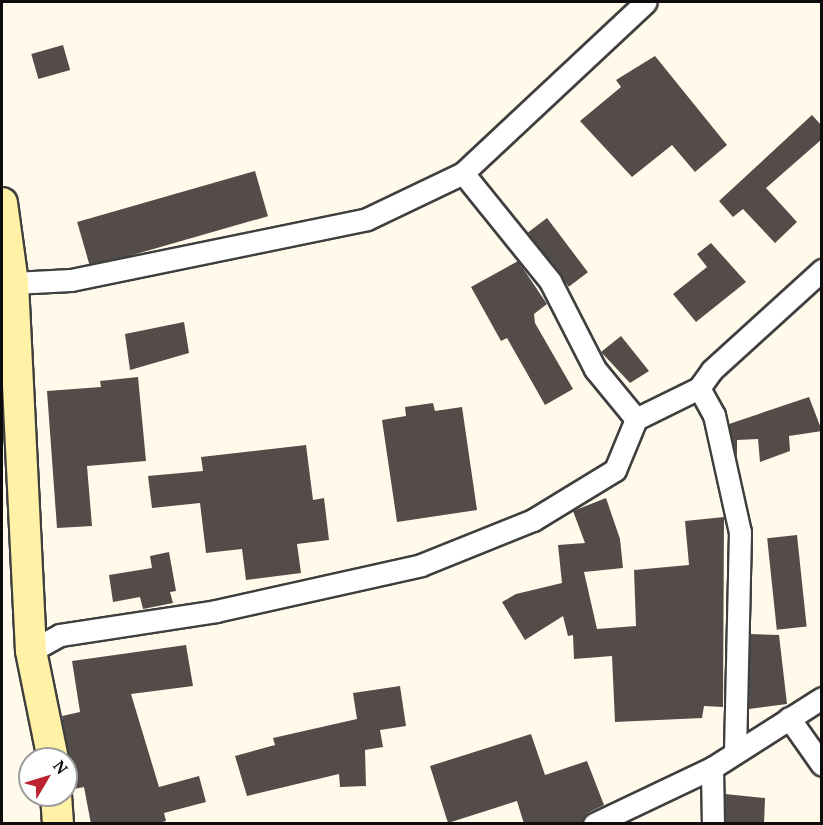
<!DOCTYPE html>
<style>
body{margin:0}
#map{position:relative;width:823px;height:825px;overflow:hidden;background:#fffaea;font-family:"PT Serif",serif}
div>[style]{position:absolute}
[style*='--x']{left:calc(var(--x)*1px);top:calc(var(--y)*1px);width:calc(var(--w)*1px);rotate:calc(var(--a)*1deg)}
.building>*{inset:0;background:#544c48;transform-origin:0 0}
.roads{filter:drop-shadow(2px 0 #3f3f3f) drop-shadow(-2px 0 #3f3f3f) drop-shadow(0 2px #3f3f3f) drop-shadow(0 -2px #3f3f3f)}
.street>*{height:21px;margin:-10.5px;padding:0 10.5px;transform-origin:10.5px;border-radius:10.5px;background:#fff}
.secondary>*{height:30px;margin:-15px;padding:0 15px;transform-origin:15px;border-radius:15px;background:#fff1a5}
span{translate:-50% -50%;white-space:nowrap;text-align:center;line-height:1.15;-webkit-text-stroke:6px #fff;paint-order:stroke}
.frame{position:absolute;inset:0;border:3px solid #0c0c0c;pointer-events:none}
.north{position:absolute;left:18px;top:747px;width:60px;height:60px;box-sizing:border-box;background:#fff;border:2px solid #9e9e9e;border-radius:50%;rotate:52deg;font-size:16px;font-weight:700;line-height:24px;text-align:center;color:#0c0c0c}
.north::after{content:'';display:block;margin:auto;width:21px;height:27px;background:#bd2231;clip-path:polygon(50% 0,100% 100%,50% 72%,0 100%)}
</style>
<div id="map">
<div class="building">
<div style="left:63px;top:45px;width:26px;height:33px;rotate:74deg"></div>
<div style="clip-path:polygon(655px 56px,727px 145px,695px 172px,672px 145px,632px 177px,580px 121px,621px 87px,616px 80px)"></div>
<div style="clip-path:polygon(812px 115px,822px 126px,822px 139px,766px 188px,797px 222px,775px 243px,743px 209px,733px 217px,719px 201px)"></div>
<div style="left:255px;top:171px;width:47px;height:185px;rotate:74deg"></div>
<div style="left:547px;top:218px;width:68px;height:24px;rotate:53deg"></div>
<div style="clip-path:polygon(711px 243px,746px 282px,696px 322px,673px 294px,707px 267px,697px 254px)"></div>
<div style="clip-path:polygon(518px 261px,547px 304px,534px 314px,535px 323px,573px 389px,545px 405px,507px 338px,501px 341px,471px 287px)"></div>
<div style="clip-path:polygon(184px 322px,189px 353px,130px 370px,125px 334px)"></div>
<div style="clip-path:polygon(621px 336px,649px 371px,630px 383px,601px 352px)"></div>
<div style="clip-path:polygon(138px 377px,146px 461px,87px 466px,92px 526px,57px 528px,47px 391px,101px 387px,100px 381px)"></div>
<div style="clip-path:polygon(809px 397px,822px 431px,789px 436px,790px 451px,760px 462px,758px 439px,737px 440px,737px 458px,729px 424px)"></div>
<div style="clip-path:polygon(433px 403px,435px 411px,462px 407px,477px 510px,397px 522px,382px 420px,406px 416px,405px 407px)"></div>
<div style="clip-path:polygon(306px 445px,313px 500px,324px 498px,329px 540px,297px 544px,301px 573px,246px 580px,242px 549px,206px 553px,200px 503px,152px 508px,148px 476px,203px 471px,201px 457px)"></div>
<div style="clip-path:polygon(606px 498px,620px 539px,623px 568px,584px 572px,597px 629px,636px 626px,634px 570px,689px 565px,685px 521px,724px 517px,723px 707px,704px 706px,702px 718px,615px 722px,612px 656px,574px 659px,573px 635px,568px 636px,563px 616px,525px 640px,502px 602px,516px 594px,562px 583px,558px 545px,585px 543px,573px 511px)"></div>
<div style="left:797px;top:535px;width:92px;height:30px;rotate:84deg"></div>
<div style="clip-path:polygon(169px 552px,176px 591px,170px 592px,173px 603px,143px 609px,140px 597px,113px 602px,109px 575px,152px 568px,150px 556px)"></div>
<div style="clip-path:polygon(750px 634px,779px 635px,787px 704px,749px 709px)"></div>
<div style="clip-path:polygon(186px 645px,193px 686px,131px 694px,159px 787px,199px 776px,206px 802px,164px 813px,166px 821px,155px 824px,91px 824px,84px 787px,74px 789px,62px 716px,80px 712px,72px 661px)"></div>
<div style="clip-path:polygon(400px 686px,406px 726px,380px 730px,383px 747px,365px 750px,366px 786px,340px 787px,339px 774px,247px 796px,235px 756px,275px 745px,273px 738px,357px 719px,353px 693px)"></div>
<div style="clip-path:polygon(531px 734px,545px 775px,587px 761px,604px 805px,588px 813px,581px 824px,524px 824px,517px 801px,448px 823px,430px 766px)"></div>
<div style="clip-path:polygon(725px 794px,765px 798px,764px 824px,726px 824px)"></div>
</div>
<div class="roads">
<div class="street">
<div style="--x:463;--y:173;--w:139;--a:51.1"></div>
<div style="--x:550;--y:281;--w:99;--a:62.9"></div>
<div style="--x:595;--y:369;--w:65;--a:50.6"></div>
<div style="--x:13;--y:283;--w:58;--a:-3"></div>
<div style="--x:71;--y:280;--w:302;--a:-11.6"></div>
<div style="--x:367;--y:219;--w:106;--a:-25.6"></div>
<div style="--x:463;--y:173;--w:250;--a:-43.1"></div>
<div style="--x:699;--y:388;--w:31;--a:61"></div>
<div style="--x:714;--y:415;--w:120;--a:77.5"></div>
<div style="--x:740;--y:532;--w:221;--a:91.3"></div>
<div style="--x:31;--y:651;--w:33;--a:-29"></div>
<div style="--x:60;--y:635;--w:158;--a:-8.7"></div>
<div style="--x:216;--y:611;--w:210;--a:-12.6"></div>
<div style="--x:421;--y:565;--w:121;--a:-21.9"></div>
<div style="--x:533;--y:520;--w:96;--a:-31.4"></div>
<div style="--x:615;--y:470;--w:55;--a:-67.6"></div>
<div style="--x:636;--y:419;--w:70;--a:-26.2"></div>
<div style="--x:699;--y:388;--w:22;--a:-54"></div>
<div style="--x:712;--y:370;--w:149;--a:-42.3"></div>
<div style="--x:789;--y:718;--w:57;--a:54.9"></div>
<div style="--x:712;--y:768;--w:56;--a:89"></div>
<div style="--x:594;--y:824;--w:131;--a:-25.4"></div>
<div style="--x:712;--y:768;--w:130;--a:-32.5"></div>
</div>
<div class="secondary">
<div style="--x:2;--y:203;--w:81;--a:82.2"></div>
<div style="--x:13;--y:283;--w:368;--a:87.2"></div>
<div style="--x:31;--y:651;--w:110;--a:78.5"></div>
<div style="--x:56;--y:795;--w:29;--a:86"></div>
</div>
</div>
<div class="frame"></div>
<div class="north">N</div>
</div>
